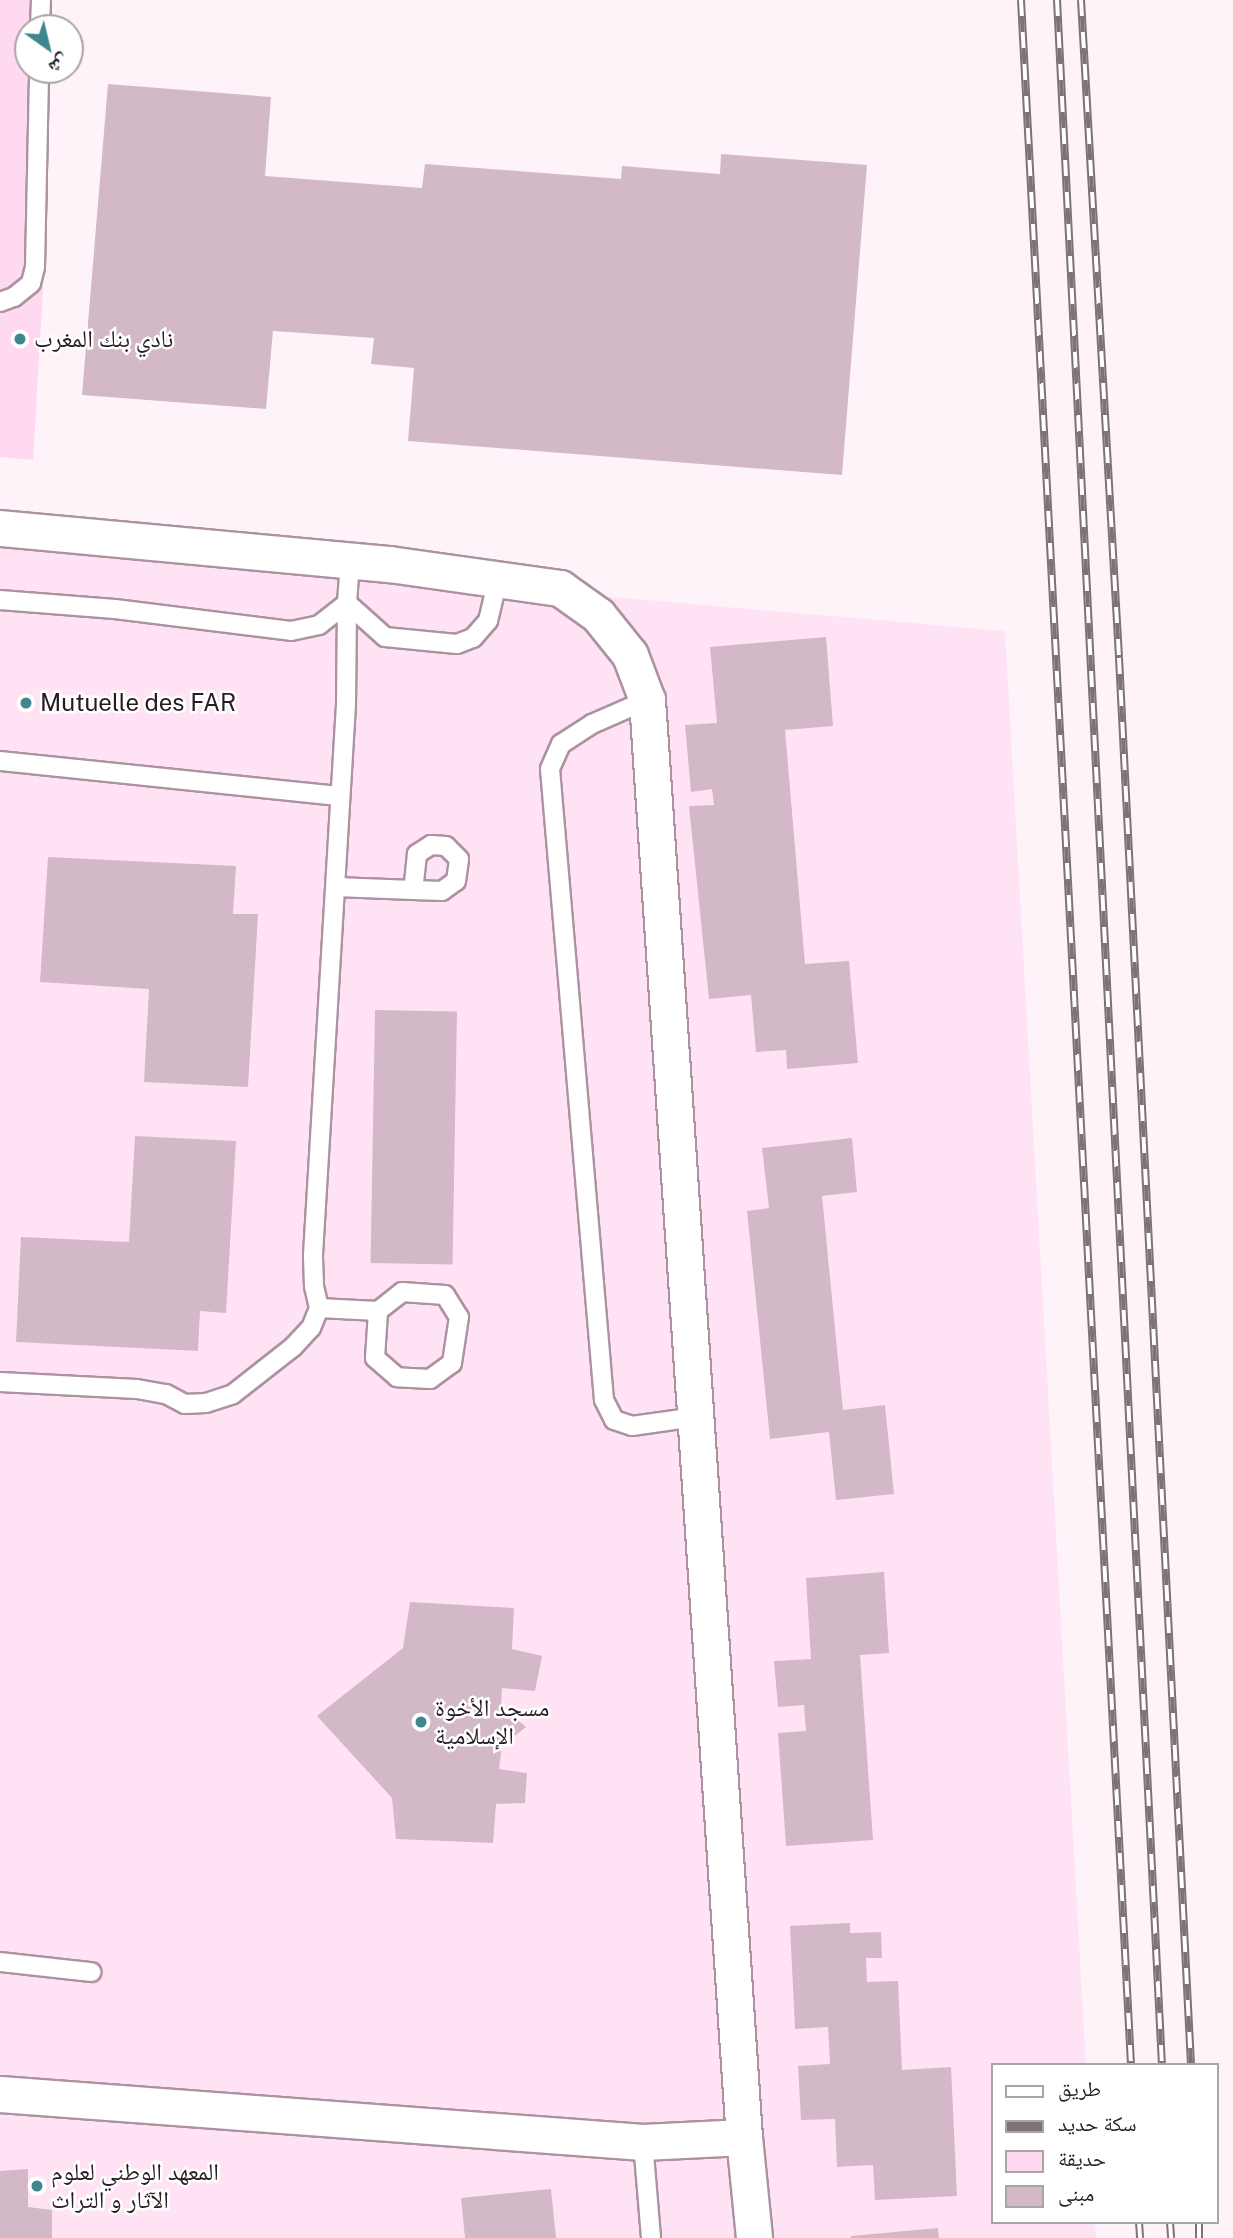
<!DOCTYPE html>
<meta charset="utf-8">
<style>
body{margin:0}
#map{position:relative;width:1233px;height:2238px;overflow:hidden;background:#fef3f9;font-family:"Public Sans","Noto Naskh Arabic",sans-serif}
div>[style]{position:absolute}
[style*='--x']{left:calc(var(--x)*1px);top:calc(var(--y)*1px);width:calc(var(--w)*1px);rotate:calc(var(--a)*1deg)}
.built>*{inset:0;background:#ffe3f4}
.green>*{inset:0;background:#fed9ef}
.building>*{inset:0;background:#d3b9c8;transform-origin:0 0}
.roads{filter:drop-shadow(2px 0 #ab93a1) drop-shadow(-2px 0 #ab93a1) drop-shadow(0 2px #ab93a1) drop-shadow(0 -2px #ab93a1)}
.service>*{height:18px;margin:-9px;padding:0 9px;transform-origin:9px;border-radius:9px;background:#fff}
.minor>*{height:35px;margin:-17.5px;padding:0 17.5px;transform-origin:17.5px;border-radius:17.5px;background:#fff}
.rail>*{height:8px;margin-top:-4px;transform-origin:0;background:repeating-linear-gradient(90deg,#fff 0 16px,#7c7278 0 32px);box-sizing:border-box;border-block:2px solid #7c7278}
.dots>*{width:19px;height:19px;translate:-50% -50%;box-sizing:border-box;border:4px solid #fff;border-radius:50%}
span{translate:-50% -50%;white-space:nowrap;text-align:center;line-height:1.15;-webkit-text-stroke:5px #fff;paint-order:stroke}
.poi-label{font-size:24px;color:#261c22}
.left{translate:0 -50%;text-align:left}
.legend{position:absolute;left:991px;top:2063px;width:228px;height:161px;box-sizing:border-box;background:#fff;border:2px solid #a8a4a7;margin:0;padding:9px 12px;list-style:none;font-size:21px;color:#261c22}
.legend li{display:flex;align-items:center;gap:14px;height:35px}
.legend b{width:35px;border:2px solid #a8a4a7}
.north{position:absolute;left:14px;top:14px;width:70px;height:70px;box-sizing:border-box;background:#fff;border:2px solid #a8a4a7;border-radius:50%;rotate:146deg;font-size:19px;font-weight:700;line-height:28px;text-align:center;color:#261c22}
.north::after{content:'';display:block;margin:auto;width:24px;height:32px;background:#3f878e;clip-path:polygon(50% 0,100% 100%,50% 72%,0 100%)}
</style>
<div id="map">
<div class="built">
<div style="clip-path:polygon(0 544px,1005px 631px,1086px 2065px,993px 2065px,993px 2222px,1095px 2222px,1096px 2238px,0 2238px)"></div>
</div>
<div class="green">
<div style="clip-path:polygon(0 0,51px 0,51px 28px,28px 28px,28px 70px,50px 70px,47px 221px,33px 460px,0 457px)"></div>
</div>
<div class="building">
<div style="clip-path:polygon(108px 84px,271px 97px,265px 176px,422px 188px,425px 164px,621px 179px,622px 166px,720px 174px,721px 154px,867px 165px,842px 475px,408px 441px,414px 368px,371px 364px,374px 338px,273px 331px,266px 409px,82px 395px)"></div>
<div style="clip-path:polygon(826px 637px,833px 726px,785px 730px,805px 964px,849px 961px,858px 1063px,787px 1069px,786px 1050px,756px 1052px,751px 995px,709px 999px,689px 806px,714px 805px,712px 789px,691px 792px,685px 725px,717px 723px,710px 647px)"></div>
<div style="clip-path:polygon(48px 857px,236px 866px,233px 914px,258px 914px,248px 1087px,144px 1082px,149px 989px,40px 982px)"></div>
<div style="left:375px;top:1010px;width:82px;height:253px;rotate:1deg"></div>
<div style="clip-path:polygon(135px 1136px,236px 1141px,226px 1313px,200px 1311px,198px 1351px,16px 1342px,21px 1237px,129px 1242px)"></div>
<div style="clip-path:polygon(852px 1138px,857px 1192px,822px 1196px,843px 1410px,885px 1405px,894px 1494px,836px 1500px,829px 1432px,770px 1439px,747px 1211px,769px 1208px,762px 1148px)"></div>
<div style="clip-path:polygon(884px 1572px,889px 1653px,860px 1655px,873px 1840px,786px 1846px,778px 1733px,806px 1731px,804px 1705px,778px 1707px,774px 1661px,811px 1659px,806px 1578px)"></div>
<div style="clip-path:polygon(410px 1602px,514px 1608px,512px 1649px,542px 1656px,535px 1691px,502px 1688px,501px 1706px,526px 1727px,502px 1746px,499px 1769px,527px 1773px,525px 1803px,496px 1804px,493px 1843px,396px 1839px,392px 1798px,317px 1716px,403px 1648px)"></div>
<div style="clip-path:polygon(850px 1923px,850px 1933px,881px 1932px,882px 1958px,866px 1958px,867px 1982px,898px 1981px,902px 2070px,951px 2067px,957px 2196px,875px 2200px,873px 2165px,837px 2167px,835px 2119px,801px 2120px,798px 2066px,830px 2064px,828px 2027px,795px 2029px,790px 1926px)"></div>
<div style="clip-path:polygon(28px 2169px,28px 2207px,52px 2210px,52px 2238px,0 2238px,0 2171px)"></div>
<div style="clip-path:polygon(551px 2189px,556px 2238px,465px 2238px,461px 2198px)"></div>
<div style="clip-path:polygon(938px 2228px,939px 2238px,851px 2238px,851px 2236px)"></div>
</div>
<div class="roads">
<div class="service">
<div style="--x:40;--y:28;--w:28;--a:-88"></div>
<div style="--x:0;--y:302;--w:15;--a:-20"></div>
<div style="--x:14;--y:297;--w:22;--a:-39"></div>
<div style="--x:31;--y:283;--w:16;--a:-76"></div>
<div style="--x:35;--y:267;--w:197;--a:-88.8"></div>
<div style="--x:0;--y:600;--w:115;--a:4.5"></div>
<div style="--x:115;--y:609;--w:177;--a:7.1"></div>
<div style="--x:291;--y:631;--w:29;--a:-12"></div>
<div style="--x:319;--y:625;--w:36;--a:-38"></div>
<div style="--x:347;--y:603;--w:42;--a:-85.9"></div>
<div style="--x:647;--y:700;--w:60;--a:156.4"></div>
<div style="--x:592;--y:724;--w:37;--a:147"></div>
<div style="--x:561;--y:744;--w:27;--a:114"></div>
<div style="--x:550;--y:769;--w:633;--a:85.11"></div>
<div style="--x:604;--y:1400;--w:22;--a:63"></div>
<div style="--x:614;--y:1420;--w:19;--a:18"></div>
<div style="--x:632;--y:1426;--w:65;--a:-8"></div>
<div style="--x:0;--y:761;--w:341;--a:5.9"></div>
<div style="--x:336;--y:887;--w:77;--a:2.2"></div>
<div style="--x:413;--y:890;--w:29;--a:2"></div>
<div style="--x:442;--y:891;--w:17;--a:-36"></div>
<div style="--x:456;--y:881;--w:22;--a:-82"></div>
<div style="--x:459;--y:859;--w:18;--a:-135"></div>
<div style="--x:446;--y:846;--w:15;--a:-176"></div>
<div style="--x:431;--y:845;--w:17;--a:147"></div>
<div style="--x:417;--y:854;--w:36;--a:96"></div>
<div style="--x:319;--y:1308;--w:59;--a:2.9"></div>
<div style="--x:378;--y:1311;--w:31;--a:-38"></div>
<div style="--x:402;--y:1292;--w:43;--a:4"></div>
<div style="--x:445;--y:1295;--w:26;--a:58"></div>
<div style="--x:459;--y:1317;--w:47;--a:98.7"></div>
<div style="--x:452;--y:1363;--w:27;--a:144"></div>
<div style="--x:430;--y:1379;--w:33;--a:-177"></div>
<div style="--x:397;--y:1377;--w:29;--a:-139"></div>
<div style="--x:375;--y:1358;--w:47;--a:-86.3"></div>
<div style="--x:0;--y:1382;--w:137;--a:2.9"></div>
<div style="--x:137;--y:1389;--w:29;--a:10"></div>
<div style="--x:166;--y:1394;--w:21;--a:28"></div>
<div style="--x:185;--y:1404;--w:21;--a:-3"></div>
<div style="--x:206;--y:1403;--w:28;--a:-18"></div>
<div style="--x:233;--y:1394;--w:76;--a:-38.1"></div>
<div style="--x:293;--y:1347;--w:26;--a:-47"></div>
<div style="--x:311;--y:1328;--w:22;--a:-68"></div>
<div style="--x:319;--y:1308;--w:23;--a:-103"></div>
<div style="--x:314;--y:1286;--w:31;--a:-92"></div>
<div style="--x:313;--y:1255;--w:552;--a:-86.57"></div>
<div style="--x:346;--y:704;--w:101;--a:-89.4"></div>
<div style="--x:347;--y:603;--w:51;--a:41.8"></div>
<div style="--x:385;--y:637;--w:72;--a:5.6"></div>
<div style="--x:457;--y:644;--w:17;--a:-21"></div>
<div style="--x:473;--y:638;--w:23;--a:-49"></div>
<div style="--x:488;--y:621;--w:43;--a:-76.6"></div>
<div style="--x:0;--y:1962;--w:92;--a:6.3"></div>
<div style="--x:643;--y:2142;--w:96;--a:85.2"></div>
</div>
<div class="minor">
<div style="--x:0;--y:528;--w:391;--a:5.3"></div>
<div style="--x:389;--y:564;--w:173;--a:8"></div>
<div style="--x:560;--y:588;--w:47;--a:35.4"></div>
<div style="--x:598;--y:615;--w:51;--a:51.3"></div>
<div style="--x:630;--y:655;--w:48;--a:69.3"></div>
<div style="--x:647;--y:700;--w:1440;--a:86.14"></div>
<div style="--x:744;--y:2137;--w:101;--a:84.3"></div>
<div style="--x:0;--y:2094;--w:645;--a:4.27"></div>
<div style="--x:643;--y:2142;--w:101;--a:-2.8"></div>
</div>
</div>
<div class="rail">
<div style="--x:1021;--y:0;--w:2068;--a:86.95"></div>
<div style="--x:1057;--y:0;--w:2068;--a:87.09"></div>
<div style="--x:1081;--y:0;--w:659;--a:86.69"></div>
<div style="--x:1119;--y:658;--w:1409;--a:87.07"></div>
<div style="--x:1139;--y:2222;--w:16;--a:86"></div>
<div style="--x:1170;--y:2222;--w:16;--a:86"></div>
<div style="--x:1199;--y:2222;--w:16;--a:90"></div>
</div>
<div class="dots">
<div style="left:20px;top:339px;background:#3f878e"></div>
<div style="left:26px;top:703px;background:#3f878e"></div>
<div style="left:421px;top:1722px;background:#3f878e"></div>
<div style="left:37px;top:2186px;background:#3f878e"></div>
</div>
<div class="poi-label">
<span class="left" style="left:34px;top:339px">نادي بنك المغرب</span>
<span class="left" style="left:40px;top:703px">Mutuelle des FAR</span>
<span class="left" style="left:435px;top:1722px">مسجد الأخوة<br>الإسلامية</span>
<span class="left" style="left:51px;top:2186px">المعهد الوطني لعلوم<br>الآثار و التراث</span>
</div>
<ul class="legend">
<li><b style="height:9px;background:#fff"></b>طريق</li>
<li><b style="height:9px;background:#7c7278"></b>سكة حديد</li>
<li><b style="height:19px;background:#fed9ef"></b>حديقة</li>
<li><b style="height:19px;background:#d3b9c8"></b>مبنى</li>
</ul>
<div class="north">ش</div>
</div>
